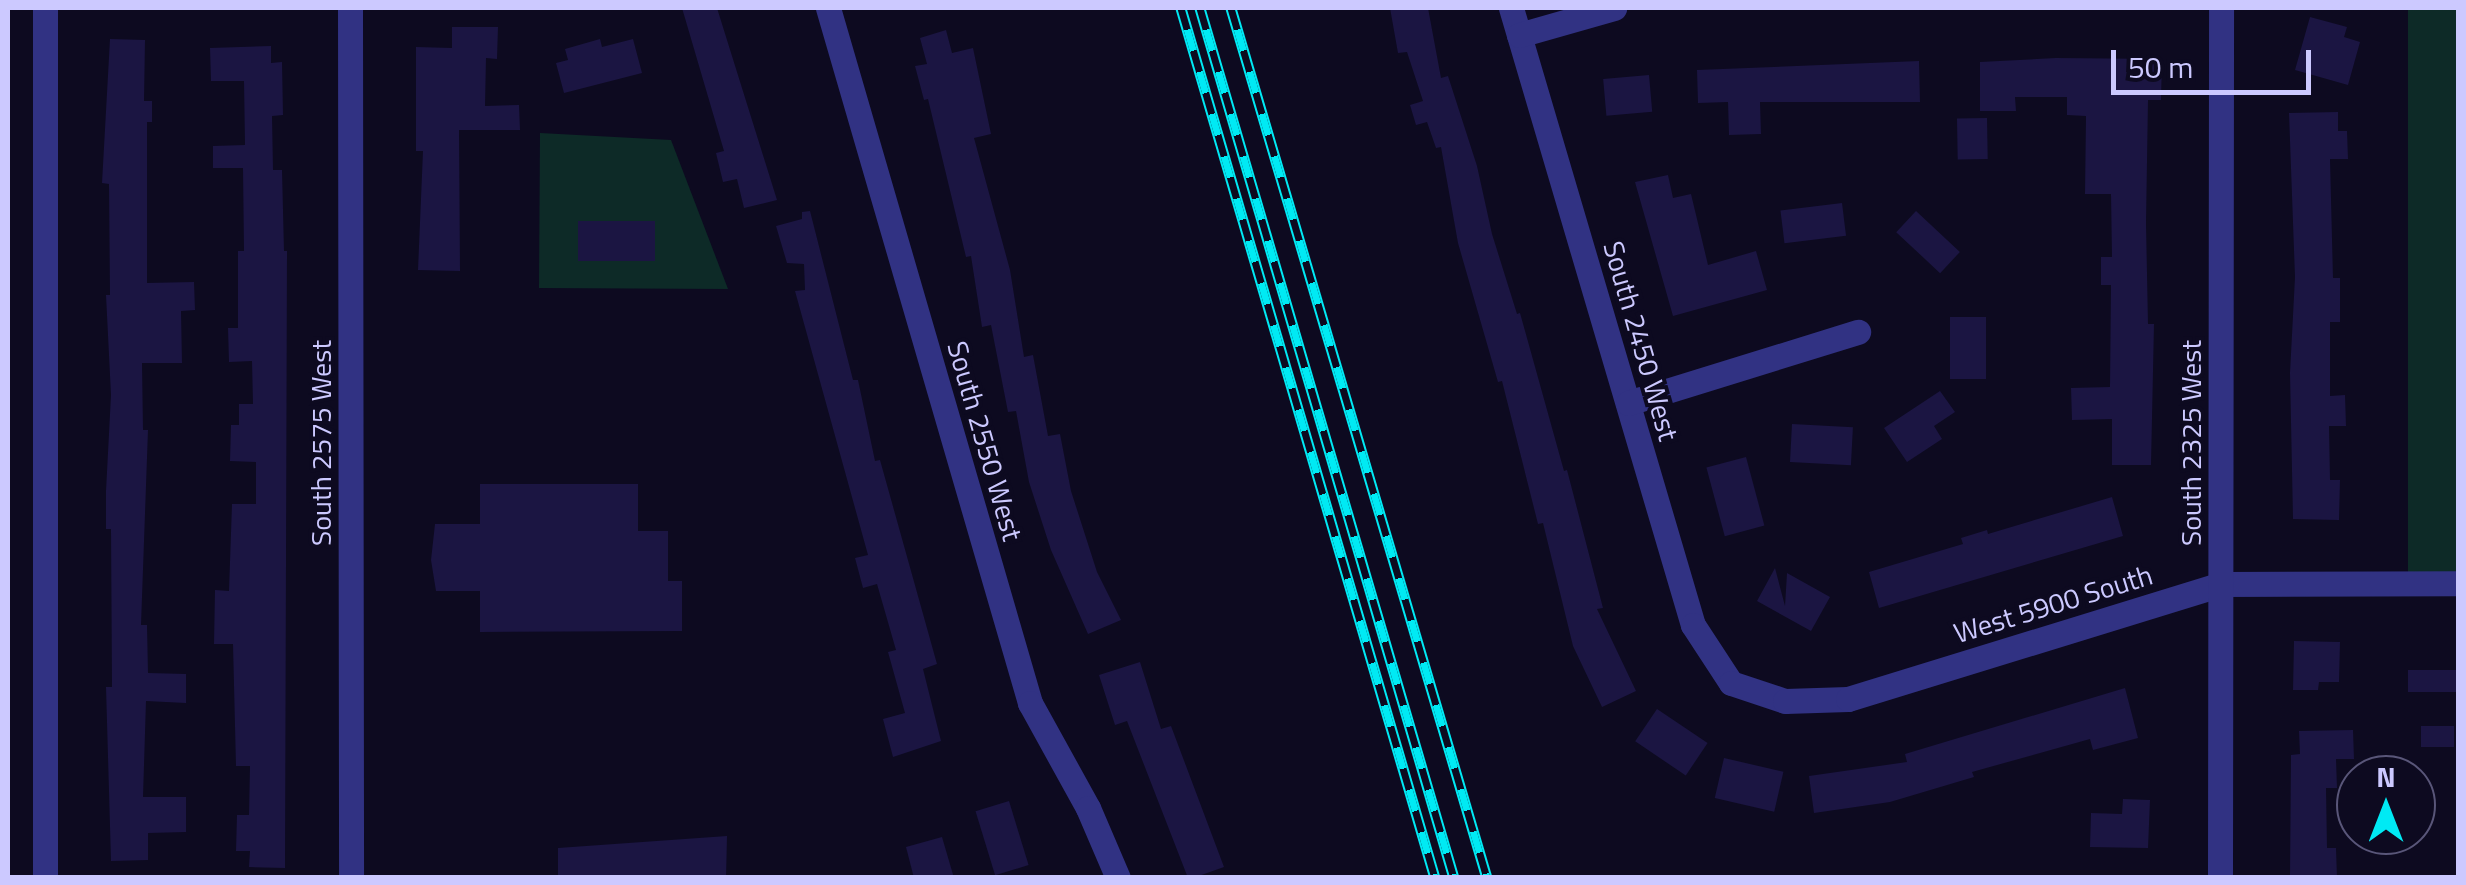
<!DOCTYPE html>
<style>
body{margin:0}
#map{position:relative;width:2466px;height:885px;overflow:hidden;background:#0d0a20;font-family:"Titillium Web",sans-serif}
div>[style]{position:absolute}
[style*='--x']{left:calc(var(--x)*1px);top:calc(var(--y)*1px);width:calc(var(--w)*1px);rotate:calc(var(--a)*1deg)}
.green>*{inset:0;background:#0d2a27;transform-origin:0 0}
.building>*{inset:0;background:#1b1542;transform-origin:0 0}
.street>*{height:25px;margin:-12.5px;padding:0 12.5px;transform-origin:12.5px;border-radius:12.5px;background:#313283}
.rail>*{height:11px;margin-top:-5.5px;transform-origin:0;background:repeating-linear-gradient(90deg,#0d0a20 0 22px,#00eaf4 0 44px);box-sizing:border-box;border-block:2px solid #00eaf4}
span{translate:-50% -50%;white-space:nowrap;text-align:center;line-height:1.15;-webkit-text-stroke:8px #0d0a20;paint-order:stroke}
.street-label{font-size:28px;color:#ccc9ff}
.frame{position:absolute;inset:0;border:10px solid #ccc9ff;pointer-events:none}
.north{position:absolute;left:2336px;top:755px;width:100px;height:100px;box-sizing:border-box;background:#0d0a20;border:2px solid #595679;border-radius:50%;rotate:0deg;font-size:28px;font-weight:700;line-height:40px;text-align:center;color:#ccc9ff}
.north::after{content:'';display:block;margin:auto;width:35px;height:45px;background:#00eaf4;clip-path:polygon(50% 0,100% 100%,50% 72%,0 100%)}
.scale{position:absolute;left:2111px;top:50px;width:200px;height:45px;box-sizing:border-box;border:5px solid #ccc9ff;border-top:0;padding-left:12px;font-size:30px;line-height:35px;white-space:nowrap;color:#ccc9ff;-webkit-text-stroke:8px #0d0a20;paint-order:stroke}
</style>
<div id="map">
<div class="green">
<div style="left:2408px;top:8px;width:50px;height:565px"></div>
<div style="clip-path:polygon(540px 133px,671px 140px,728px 289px,539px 288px)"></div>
</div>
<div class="building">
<div style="clip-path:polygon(682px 8px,717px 8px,777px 200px,744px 208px,737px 179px,723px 182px,716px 153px,724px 151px)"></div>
<div style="clip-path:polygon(1390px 8px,1428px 8px,1441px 78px,1448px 76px,1477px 166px,1492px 234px,1517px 314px,1520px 313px,1564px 471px,1567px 470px,1603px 608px,1597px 609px,1636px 691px,1602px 707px,1573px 646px,1543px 523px,1538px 524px,1502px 381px,1498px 382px,1458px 243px,1441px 147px,1436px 148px,1427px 122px,1416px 125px,1410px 105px,1423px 101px,1407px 52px,1398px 53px)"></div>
<div style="clip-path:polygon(2310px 17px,2347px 27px,2344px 37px,2360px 42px,2348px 85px,2295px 70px)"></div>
<div style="clip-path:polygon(452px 27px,498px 27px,497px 59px,486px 58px,485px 106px,519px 105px,520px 130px,459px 130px,460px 271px,418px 270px,423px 151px,416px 151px,416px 47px,452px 48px)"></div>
<div style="clip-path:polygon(946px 30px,952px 53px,973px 48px,991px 134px,974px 138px,1010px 270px,1024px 357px,1033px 355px,1048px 436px,1060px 434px,1071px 491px,1097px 572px,1121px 620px,1088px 634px,1051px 550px,1029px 482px,1016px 411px,1008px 412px,991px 325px,982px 327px,971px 256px,966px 257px,928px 99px,924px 100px,915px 66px,927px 64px,920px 38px)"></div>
<div style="clip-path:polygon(110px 39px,145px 40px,144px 101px,152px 101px,152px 122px,147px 122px,147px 283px,194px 282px,195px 310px,181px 311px,182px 363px,142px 363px,143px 430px,148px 430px,141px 625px,147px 625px,148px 673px,186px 674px,186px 703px,146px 701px,143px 797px,186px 797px,186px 832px,148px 833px,148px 860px,111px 861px,106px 687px,112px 687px,111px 529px,106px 529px,106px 491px,111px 395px,106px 295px,110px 295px,109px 184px,102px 183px)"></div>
<div style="clip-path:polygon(600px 39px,602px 47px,633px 39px,642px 73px,564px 93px,556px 63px,568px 60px,565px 49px)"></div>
<div style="clip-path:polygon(271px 46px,271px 63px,282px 62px,283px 115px,272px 116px,273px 170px,282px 170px,284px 251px,287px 251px,285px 868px,249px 867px,250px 851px,236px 851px,237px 815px,249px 815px,250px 766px,236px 766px,233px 644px,214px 644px,215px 590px,229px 591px,232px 504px,256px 504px,256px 462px,230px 461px,231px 425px,239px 425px,239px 404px,253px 404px,252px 361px,229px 362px,228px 328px,238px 328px,238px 251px,244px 251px,243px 168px,213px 168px,213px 146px,245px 145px,244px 81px,211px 81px,210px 48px)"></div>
<div style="clip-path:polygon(2056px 58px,2162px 59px,2161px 100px,2148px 100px,2146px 223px,2148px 324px,2154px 324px,2151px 465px,2112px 465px,2112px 419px,2072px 420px,2071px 388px,2110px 387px,2111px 285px,2101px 285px,2101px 257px,2112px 257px,2111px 194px,2085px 194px,2086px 116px,2067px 115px,2067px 97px,2015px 97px,2016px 111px,1980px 111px,1980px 62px)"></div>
<div style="clip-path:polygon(1919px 61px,1920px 102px,1760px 102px,1761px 134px,1729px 135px,1728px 102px,1698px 103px,1697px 70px)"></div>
<div style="left:1649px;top:75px;width:37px;height:46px;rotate:85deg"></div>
<div style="clip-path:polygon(2338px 112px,2338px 131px,2347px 131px,2348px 159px,2330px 159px,2333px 278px,2340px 278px,2340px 322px,2330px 322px,2330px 396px,2345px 395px,2346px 426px,2329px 426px,2330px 480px,2340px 480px,2339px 520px,2293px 519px,2290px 373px,2295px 277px,2289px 113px)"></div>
<div style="left:1987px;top:118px;width:41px;height:30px;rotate:89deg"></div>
<div style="clip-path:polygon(1668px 175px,1673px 198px,1691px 194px,1708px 265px,1756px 251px,1767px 290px,1673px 316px,1635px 182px)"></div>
<div style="left:1842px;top:203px;width:33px;height:62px;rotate:83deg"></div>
<div style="clip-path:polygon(810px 211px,853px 380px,858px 380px,875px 461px,880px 460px,937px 664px,923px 669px,941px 741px,893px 757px,883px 719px,905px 713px,888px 652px,896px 650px,877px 584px,863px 588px,855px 558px,868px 555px,795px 291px,805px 290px,804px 264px,787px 263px,776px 226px,802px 219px,802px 212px)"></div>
<div style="left:1916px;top:211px;width:60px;height:29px;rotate:43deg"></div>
<div style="left:578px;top:221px;width:77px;height:40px"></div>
<div style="left:1950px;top:317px;width:36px;height:62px"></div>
<div style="clip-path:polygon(1940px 391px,1955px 412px,1934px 426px,1942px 439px,1907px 462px,1884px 428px)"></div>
<div style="left:1792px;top:424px;width:61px;height:38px;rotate:3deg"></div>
<div style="left:1746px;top:457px;width:71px;height:41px;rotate:75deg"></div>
<div style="clip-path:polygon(480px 484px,638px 484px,638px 531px,668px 531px,668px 581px,682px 581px,682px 631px,480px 632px,480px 591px,436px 591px,431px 560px,435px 524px,480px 524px)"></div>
<div style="clip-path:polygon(2112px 497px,2123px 536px,1879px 608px,1869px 572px,1963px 544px,1961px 538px,1987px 530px,1988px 534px)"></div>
<div style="clip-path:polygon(1775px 568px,1785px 606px,1787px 573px,1830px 597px,1811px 631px,1757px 601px)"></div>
<div style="clip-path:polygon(2294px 641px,2340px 642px,2339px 682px,2319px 682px,2318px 690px,2293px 690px)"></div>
<div style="clip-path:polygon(1140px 662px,1161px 729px,1171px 726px,1224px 867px,1193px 878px,1188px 878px,1127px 721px,1115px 725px,1099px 675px)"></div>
<div style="left:2408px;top:670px;width:50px;height:22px"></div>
<div style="clip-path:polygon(2125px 688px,2138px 738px,2093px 750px,2090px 739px,1972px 772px,1974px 777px,1890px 802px,1814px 813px,1809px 776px,1907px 762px,1905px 754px)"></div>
<div style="left:1657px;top:709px;width:61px;height:39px;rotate:34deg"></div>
<div style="left:2454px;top:726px;width:21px;height:33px;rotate:90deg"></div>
<div style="clip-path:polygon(2353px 730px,2354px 759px,2336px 759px,2337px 788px,2326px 788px,2327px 848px,2336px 848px,2337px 878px,2290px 878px,2291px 755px,2300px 754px,2299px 731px)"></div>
<div style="left:1724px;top:758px;width:61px;height:41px;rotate:13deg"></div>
<div style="clip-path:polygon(2123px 799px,2150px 800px,2148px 848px,2090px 847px,2091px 813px,2122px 814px)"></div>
<div style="left:1009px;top:801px;width:67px;height:35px;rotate:73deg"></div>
<div style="clip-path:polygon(727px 836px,726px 878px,558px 878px,558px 848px)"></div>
<div style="clip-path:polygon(942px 837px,954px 878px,914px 878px,906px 847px)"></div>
</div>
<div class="street">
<div style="--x:45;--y:8;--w:870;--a:90"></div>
<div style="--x:350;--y:8;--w:870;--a:89.93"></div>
<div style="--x:828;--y:8;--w:724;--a:73.79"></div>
<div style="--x:1030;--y:703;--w:120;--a:61.1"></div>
<div style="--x:1088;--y:808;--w:76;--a:66.8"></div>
<div style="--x:1511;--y:8;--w:643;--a:73.57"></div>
<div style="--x:1693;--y:625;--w:69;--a:56.8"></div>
<div style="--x:1731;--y:683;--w:57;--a:18.4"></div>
<div style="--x:1785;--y:701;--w:63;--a:-1.8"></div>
<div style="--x:1848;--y:699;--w:391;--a:-17.1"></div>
<div style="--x:2222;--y:584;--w:236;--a:-0.2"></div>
<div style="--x:1519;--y:35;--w:99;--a:-15.9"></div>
<div style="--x:1628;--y:403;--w:241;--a:-17.2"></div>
<div style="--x:2220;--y:878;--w:870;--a:-89.93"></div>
</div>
<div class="rail">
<div style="--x:1181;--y:8;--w:906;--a:73.72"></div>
<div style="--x:1200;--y:8;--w:906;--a:73.72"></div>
<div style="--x:1231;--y:8;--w:907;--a:73.6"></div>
</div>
<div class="street-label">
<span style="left:1641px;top:341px;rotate:74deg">South 2450 West</span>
<span style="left:985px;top:441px;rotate:74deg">South 2550 West</span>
<span style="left:321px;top:443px;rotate:-90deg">South 2575 West</span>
<span style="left:2191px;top:443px;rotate:-90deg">South 2325 West</span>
<span style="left:2053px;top:604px;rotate:-17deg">West 5900 South</span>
</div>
<div class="frame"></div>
<div class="north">N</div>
<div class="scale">50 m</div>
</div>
